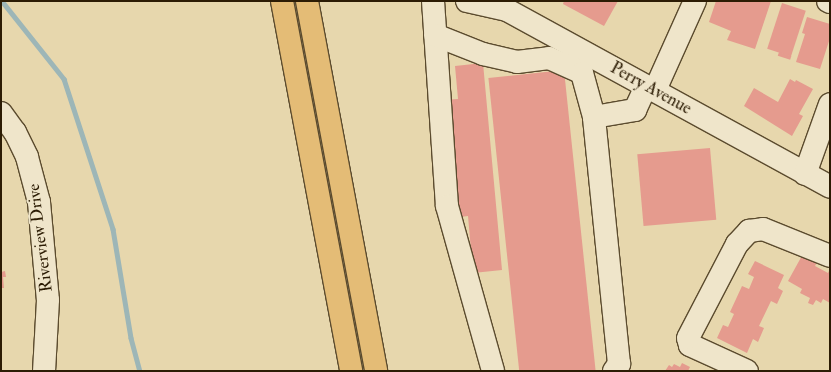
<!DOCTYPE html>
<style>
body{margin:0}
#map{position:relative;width:831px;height:372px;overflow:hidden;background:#e7d7ad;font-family:"IM FELL Double Pica",serif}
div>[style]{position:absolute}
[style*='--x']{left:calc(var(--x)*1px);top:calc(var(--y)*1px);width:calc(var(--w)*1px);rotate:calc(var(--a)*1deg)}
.stream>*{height:4.5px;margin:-2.25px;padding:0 2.25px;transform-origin:2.25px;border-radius:2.25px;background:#9db6b7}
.building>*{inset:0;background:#e59b8e;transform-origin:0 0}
.roads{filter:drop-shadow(1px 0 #5b4b2e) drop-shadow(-1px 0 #5b4b2e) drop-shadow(0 1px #5b4b2e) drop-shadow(0 -1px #5b4b2e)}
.minor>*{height:22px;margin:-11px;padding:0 11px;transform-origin:11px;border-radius:11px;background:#efe5ca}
.highway>*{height:22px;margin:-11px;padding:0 11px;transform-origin:11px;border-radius:11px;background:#e4bc76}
span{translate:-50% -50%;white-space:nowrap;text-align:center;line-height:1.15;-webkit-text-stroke:4px #efe5ca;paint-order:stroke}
.street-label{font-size:17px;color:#2c1c04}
.frame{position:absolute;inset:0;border:2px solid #2c1c04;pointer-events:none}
</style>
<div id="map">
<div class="stream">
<div style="--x:2;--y:1;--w:100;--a:51.5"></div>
<div style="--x:64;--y:79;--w:158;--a:71.9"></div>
<div style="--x:113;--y:229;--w:110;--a:80.6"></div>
<div style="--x:131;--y:338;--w:34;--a:75"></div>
</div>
<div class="building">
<div style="clip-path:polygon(564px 1px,618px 1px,604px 26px,563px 4px)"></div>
<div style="clip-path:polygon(716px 1px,771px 1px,755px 49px,727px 40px,731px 31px,709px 22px)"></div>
<div style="left:782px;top:3px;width:25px;height:48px;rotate:18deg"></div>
<div style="clip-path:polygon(807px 17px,830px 24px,830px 38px,820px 69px,796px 62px,805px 34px,802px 33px)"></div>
<div style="left:779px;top:52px;width:13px;height:4px;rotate:18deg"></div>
<div style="clip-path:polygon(483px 63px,502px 270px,473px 273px,468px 216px,453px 218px,442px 100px,458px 99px,455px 66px)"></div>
<div style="left:564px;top:70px;width:302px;height:76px;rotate:84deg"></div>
<div style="clip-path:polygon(790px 79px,795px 82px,796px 80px,813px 89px,799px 114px,803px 116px,792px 136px,744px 106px,754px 88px,778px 102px)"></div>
<div style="left:710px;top:148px;width:72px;height:73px;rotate:85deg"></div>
<div style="clip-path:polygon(804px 252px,818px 260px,815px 266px,828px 273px,830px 269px,830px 303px,823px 299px,821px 303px,816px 300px,813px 305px,808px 303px,810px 298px,800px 293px,802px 289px,788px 281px)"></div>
<div style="clip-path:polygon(755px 261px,784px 275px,778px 288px,783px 291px,777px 304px,771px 301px,759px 326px,764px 328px,758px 342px,753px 339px,747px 353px,717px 338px,723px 325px,728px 327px,734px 314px,730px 312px,742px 286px,749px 289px,754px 277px,748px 274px)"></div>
<div style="clip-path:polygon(5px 271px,6px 277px,3px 277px,4px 288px,1px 288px,1px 272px)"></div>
<div style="clip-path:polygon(682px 363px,690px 367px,688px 371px,665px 371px,669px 365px,672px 367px,674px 364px,680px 367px)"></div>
</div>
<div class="roads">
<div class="minor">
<div style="--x:433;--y:1;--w:205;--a:86.1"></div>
<div style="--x:447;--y:206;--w:171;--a:74.4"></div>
<div style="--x:467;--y:1;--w:41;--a:12.7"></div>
<div style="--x:507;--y:10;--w:368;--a:28.7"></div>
<div style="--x:828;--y:1;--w:2;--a:27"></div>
<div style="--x:435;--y:35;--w:52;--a:21.6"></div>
<div style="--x:483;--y:54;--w:35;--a:13"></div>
<div style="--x:517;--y:62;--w:32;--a:-7"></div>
<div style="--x:549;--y:58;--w:36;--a:24"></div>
<div style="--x:582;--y:73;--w:46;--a:74.7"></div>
<div style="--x:655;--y:90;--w:98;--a:-65.8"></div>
<div style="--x:1;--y:113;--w:24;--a:54"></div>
<div style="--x:15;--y:132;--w:28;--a:64"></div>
<div style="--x:27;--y:157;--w:47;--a:75.1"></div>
<div style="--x:39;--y:202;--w:98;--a:84.8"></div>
<div style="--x:48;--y:300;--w:71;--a:93.2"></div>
<div style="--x:805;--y:174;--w:74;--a:-70.3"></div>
<div style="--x:614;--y:371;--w:9;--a:-54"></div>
<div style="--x:619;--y:364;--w:248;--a:-95.8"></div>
<div style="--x:594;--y:117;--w:42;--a:-9.7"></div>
<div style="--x:635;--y:110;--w:26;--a:-65"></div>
<div style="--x:747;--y:371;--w:63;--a:-155.5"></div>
<div style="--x:690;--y:345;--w:7;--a:-106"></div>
<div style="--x:688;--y:338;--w:106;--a:-62.5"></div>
<div style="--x:737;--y:244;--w:18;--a:-47"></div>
<div style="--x:749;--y:231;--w:14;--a:-8"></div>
<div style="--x:763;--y:229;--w:72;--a:21.9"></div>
</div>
<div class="highway">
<div style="--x:282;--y:1;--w:376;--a:79.4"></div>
<div style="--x:307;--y:1;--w:376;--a:79.4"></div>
</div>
</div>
<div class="street-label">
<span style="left:651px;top:88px;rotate:29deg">Perry Avenue</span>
<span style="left:40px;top:238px;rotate:-97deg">Riverview Drive</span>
</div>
<div class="frame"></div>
</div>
